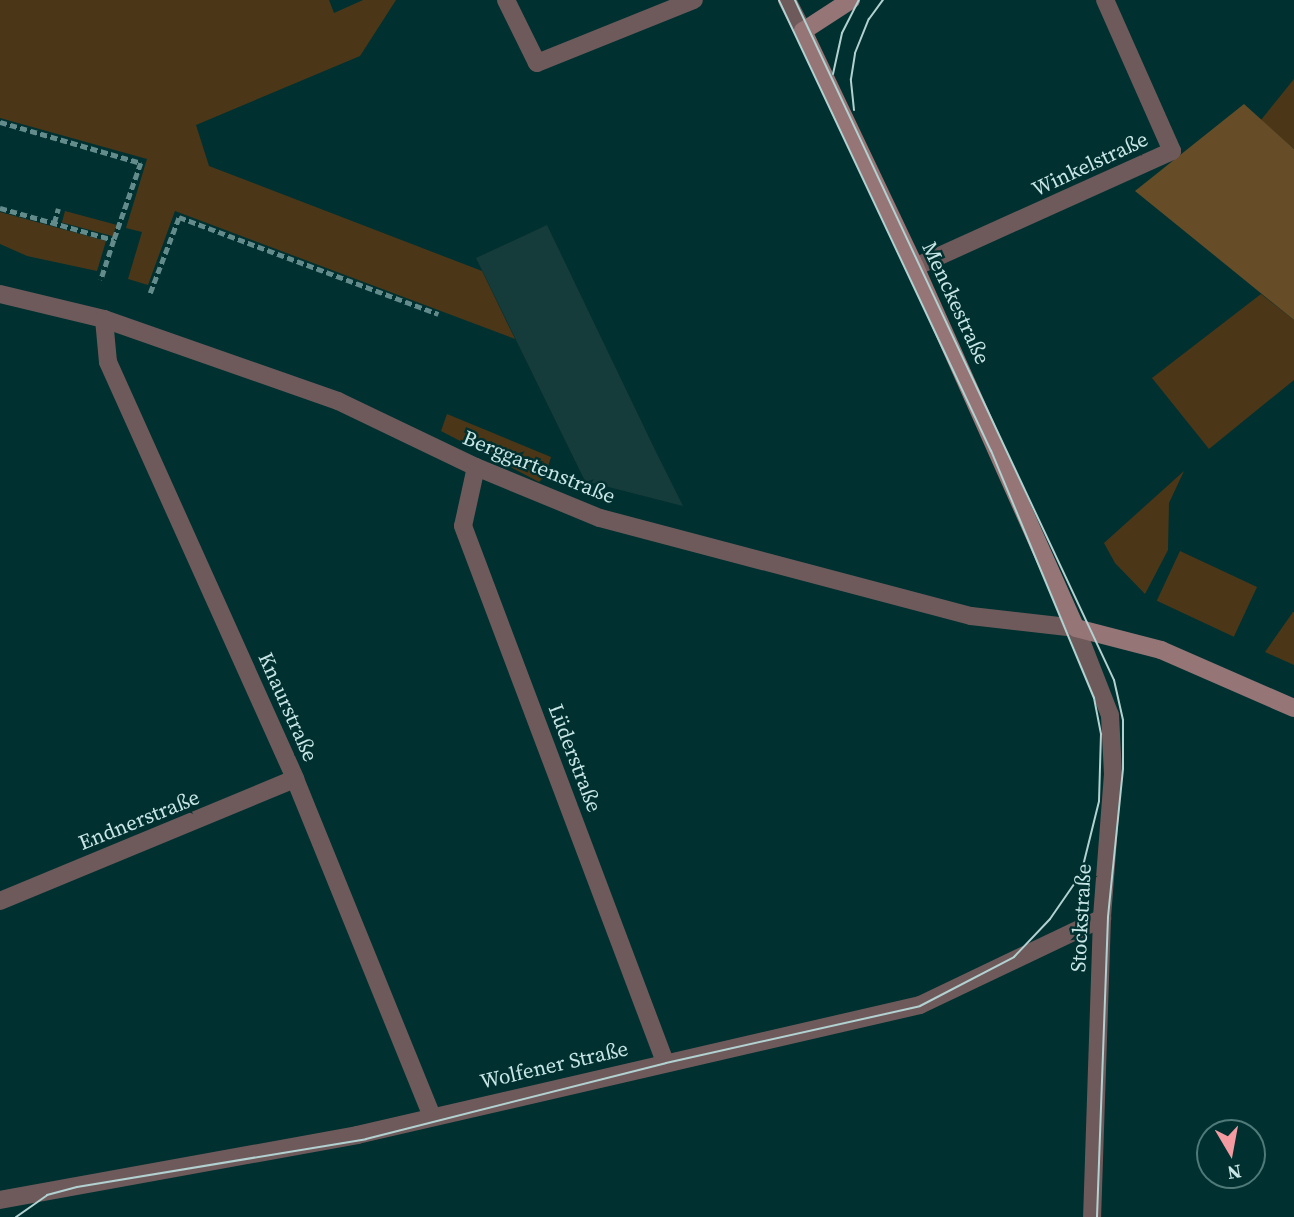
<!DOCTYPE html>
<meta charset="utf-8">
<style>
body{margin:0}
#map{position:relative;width:1294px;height:1217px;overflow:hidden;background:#003030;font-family:"Source Serif 4",serif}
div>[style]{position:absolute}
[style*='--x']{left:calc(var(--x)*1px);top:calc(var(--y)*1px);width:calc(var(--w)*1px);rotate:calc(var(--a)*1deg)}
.built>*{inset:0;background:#163b3b}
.green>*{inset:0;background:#4b3718;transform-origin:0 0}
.forest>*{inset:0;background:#664d28}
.path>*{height:4.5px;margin-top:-2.25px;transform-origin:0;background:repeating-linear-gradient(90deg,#648b8b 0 7px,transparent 0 10.5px)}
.lane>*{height:18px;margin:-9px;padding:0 9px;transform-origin:9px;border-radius:9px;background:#6f5a5b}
.street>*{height:18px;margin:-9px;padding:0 9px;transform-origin:9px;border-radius:9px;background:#6f5a5b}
.secondary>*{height:18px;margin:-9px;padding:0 9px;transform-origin:9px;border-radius:9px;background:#967576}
.tram>*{height:2px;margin:-1px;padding:0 1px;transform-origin:1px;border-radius:1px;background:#b2d1d1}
span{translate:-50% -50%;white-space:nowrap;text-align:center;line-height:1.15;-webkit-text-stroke:5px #003030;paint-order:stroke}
.street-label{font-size:21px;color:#c9e6e6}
.north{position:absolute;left:1196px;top:1119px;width:70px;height:70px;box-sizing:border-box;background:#003030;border:2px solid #507979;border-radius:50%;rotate:170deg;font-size:19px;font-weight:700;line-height:28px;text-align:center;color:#c9e6e6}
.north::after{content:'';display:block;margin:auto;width:24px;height:32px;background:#f49aa1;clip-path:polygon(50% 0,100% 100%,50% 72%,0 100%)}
</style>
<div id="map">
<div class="built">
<div style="clip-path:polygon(547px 225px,656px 452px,683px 506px,585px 481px,476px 258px)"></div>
</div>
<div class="green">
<div style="clip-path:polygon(0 0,329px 0,334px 13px,363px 0,396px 0,360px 56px,196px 125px,209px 166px,482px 271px,515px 339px,175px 211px,148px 285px,128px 279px,142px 232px,126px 228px,147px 159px,0 118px)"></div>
<div style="clip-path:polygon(1294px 79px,1294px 149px,1261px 120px)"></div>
<div style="left:65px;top:211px;width:53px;height:12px;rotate:15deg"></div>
<div style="clip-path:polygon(0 212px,106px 241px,97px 271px,27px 256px,0 244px)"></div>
<div style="clip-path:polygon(1261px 294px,1294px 320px,1294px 380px,1209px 449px,1152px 378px)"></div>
<div style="clip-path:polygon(447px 414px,551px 457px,545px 476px,539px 482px,441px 431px)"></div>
<div style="clip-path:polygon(1184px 471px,1169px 503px,1168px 550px,1145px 594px,1115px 563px,1104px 543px)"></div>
<div style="left:1180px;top:551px;width:85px;height:55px;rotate:25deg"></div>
<div style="clip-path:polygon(1293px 612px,1294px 612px,1294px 665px,1265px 652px)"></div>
</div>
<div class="forest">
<div style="clip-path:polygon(1244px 104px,1294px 149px,1294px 320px,1135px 191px)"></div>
</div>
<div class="path">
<div style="--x:0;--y:122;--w:147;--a:16.2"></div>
<div style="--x:141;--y:163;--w:82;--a:109.3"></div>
<div style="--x:0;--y:208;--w:118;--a:15.7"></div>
<div style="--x:114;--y:240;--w:42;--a:108"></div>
<div style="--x:54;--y:223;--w:15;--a:-74"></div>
<div style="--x:150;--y:293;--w:81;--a:-69.1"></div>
<div style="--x:179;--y:217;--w:277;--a:20.5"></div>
</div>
<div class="lane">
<div style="--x:915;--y:267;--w:282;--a:-24.3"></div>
<div style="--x:1172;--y:151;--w:165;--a:-113.9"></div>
</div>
<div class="street">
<div style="--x:506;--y:0;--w:70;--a:63.8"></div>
<div style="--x:537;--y:63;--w:169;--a:-21.9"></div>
<div style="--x:787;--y:0;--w:35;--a:63"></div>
<div style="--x:0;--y:294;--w:107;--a:13.5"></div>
<div style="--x:104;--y:319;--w:248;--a:19.3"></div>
<div style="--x:338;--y:401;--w:153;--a:25.6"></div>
<div style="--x:476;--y:467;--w:134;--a:22.4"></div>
<div style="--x:600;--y:518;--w:384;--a:14.8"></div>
<div style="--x:971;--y:616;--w:106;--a:6.5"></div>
<div style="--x:1076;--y:628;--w:93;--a:68.7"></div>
<div style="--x:1110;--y:715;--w:59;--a:87.1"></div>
<div style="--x:1113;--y:774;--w:144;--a:94.4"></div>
<div style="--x:1102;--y:918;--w:299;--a:91.9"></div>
<div style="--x:104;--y:319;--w:43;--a:84.7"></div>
<div style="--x:108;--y:362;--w:457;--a:65.8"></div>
<div style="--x:295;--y:779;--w:364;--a:67.9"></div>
<div style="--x:476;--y:467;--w:60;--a:102.4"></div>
<div style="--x:463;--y:526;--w:573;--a:69.35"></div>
<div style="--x:0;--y:901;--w:319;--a:-22.5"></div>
<div style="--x:0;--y:1200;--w:363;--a:-10.3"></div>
<div style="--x:357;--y:1135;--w:578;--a:-13"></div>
<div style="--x:920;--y:1005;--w:202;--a:-25.5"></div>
</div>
<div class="secondary">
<div style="--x:851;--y:0;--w:57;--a:147.1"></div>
<div style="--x:803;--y:31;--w:261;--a:64.6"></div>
<div style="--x:915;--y:267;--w:395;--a:66"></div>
<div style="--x:1076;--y:628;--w:88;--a:14.5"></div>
<div style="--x:1161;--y:650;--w:145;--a:23.6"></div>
</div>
<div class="tram">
<div style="--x:795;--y:0;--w:751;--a:64.87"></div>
<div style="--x:1114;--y:680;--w:41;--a:77.3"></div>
<div style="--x:1123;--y:720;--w:49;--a:90"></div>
<div style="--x:1123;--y:769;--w:149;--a:95.8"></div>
<div style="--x:1108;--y:917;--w:300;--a:92.1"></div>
<div style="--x:833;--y:74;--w:42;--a:-77.6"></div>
<div style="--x:842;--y:33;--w:37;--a:-63"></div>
<div style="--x:854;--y:110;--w:31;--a:-96"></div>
<div style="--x:851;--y:79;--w:26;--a:-81"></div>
<div style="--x:855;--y:53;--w:37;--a:-68"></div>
<div style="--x:869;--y:19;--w:24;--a:-54"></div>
<div style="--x:16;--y:1217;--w:38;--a:-35"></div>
<div style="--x:47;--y:1195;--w:31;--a:-15"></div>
<div style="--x:77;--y:1187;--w:293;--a:-9.4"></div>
<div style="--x:366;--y:1139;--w:309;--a:-14.2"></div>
<div style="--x:666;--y:1063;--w:260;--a:-12.6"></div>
<div style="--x:920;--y:1006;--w:106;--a:-27.5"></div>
<div style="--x:1014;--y:957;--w:52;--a:-46.5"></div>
<div style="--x:1050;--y:919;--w:55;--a:-55.4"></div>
<div style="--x:1081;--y:874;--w:75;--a:-76.1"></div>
<div style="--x:1099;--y:801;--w:67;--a:-88.3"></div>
<div style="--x:1101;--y:734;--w:37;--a:-101"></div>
<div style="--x:1094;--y:698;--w:268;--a:-112.6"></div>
<div style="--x:991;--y:451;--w:498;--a:-115.2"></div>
</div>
<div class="street-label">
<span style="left:1090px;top:164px;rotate:-25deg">Winkelstraße</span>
<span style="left:956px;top:303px;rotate:65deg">Menckestraße</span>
<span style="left:539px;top:467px;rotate:22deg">Berggartenstraße</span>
<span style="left:288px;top:707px;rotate:66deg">Knaurstraße</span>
<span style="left:575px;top:758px;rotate:69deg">Lüderstraße</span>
<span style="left:139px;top:820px;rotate:-22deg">Endnerstraße</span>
<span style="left:1081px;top:918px;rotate:-87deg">Stockstraße</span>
<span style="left:554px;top:1065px;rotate:-13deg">Wolfener Straße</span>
</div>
<div class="north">N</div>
</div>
